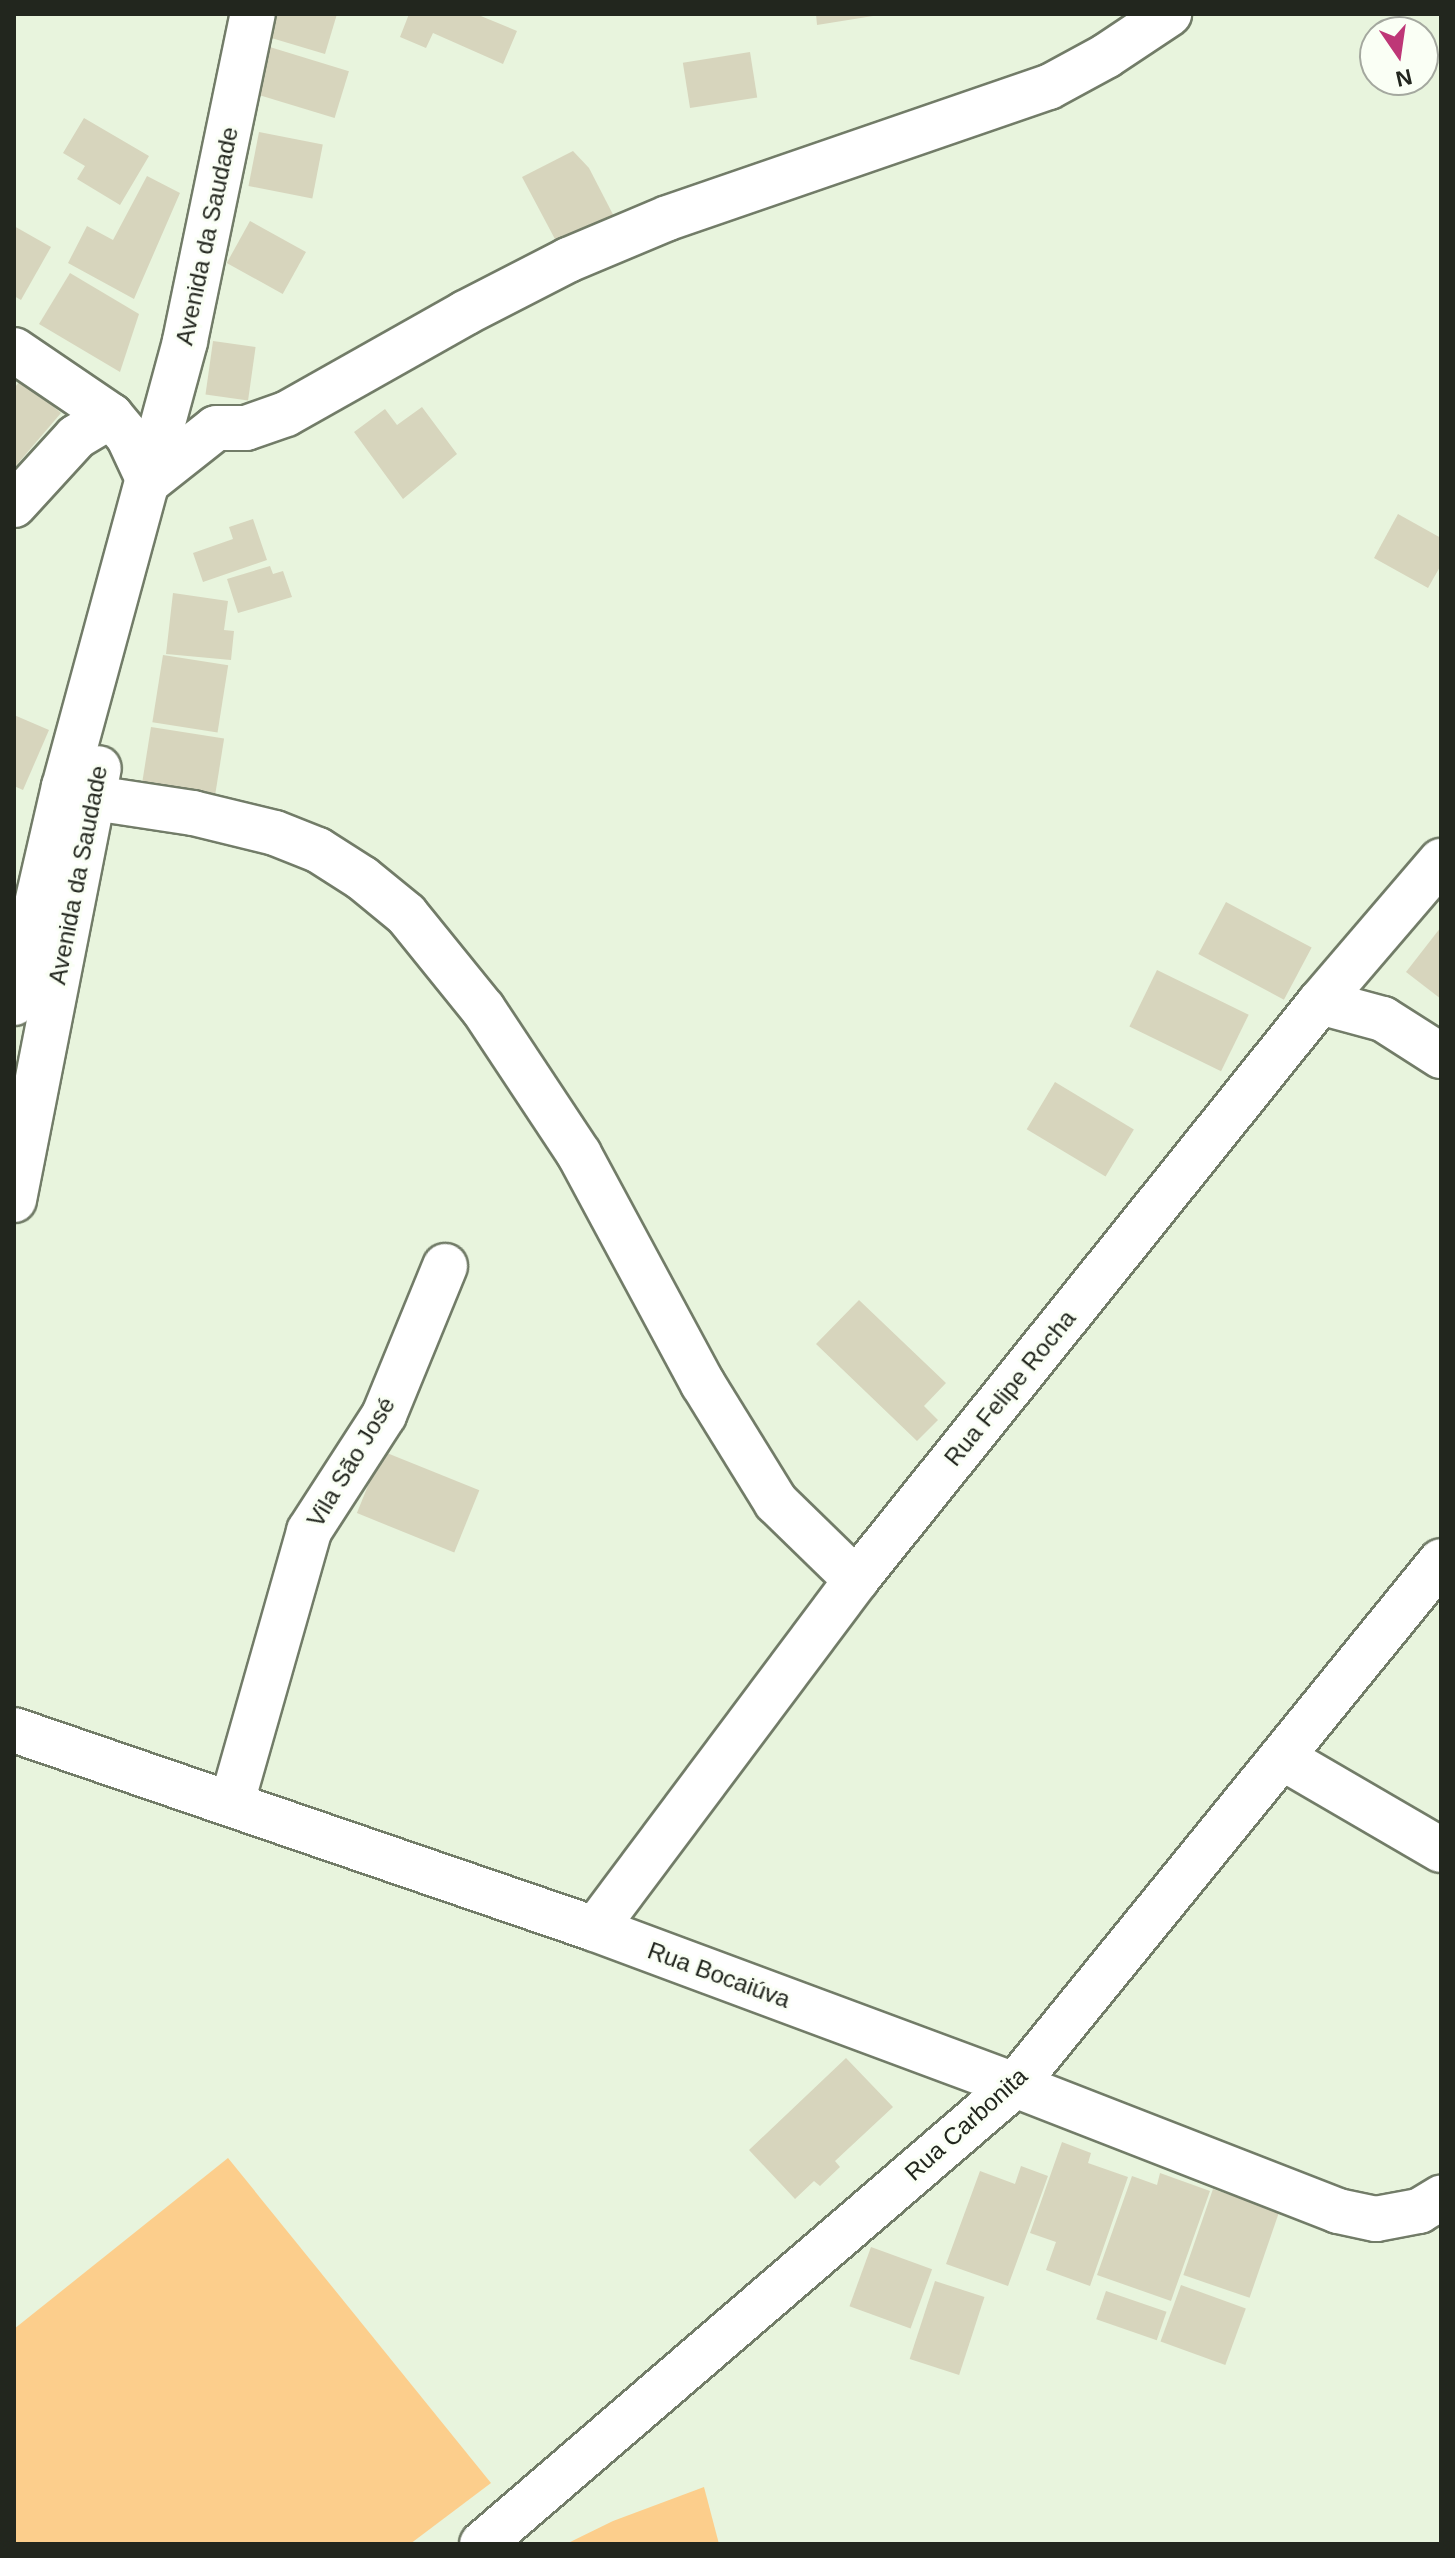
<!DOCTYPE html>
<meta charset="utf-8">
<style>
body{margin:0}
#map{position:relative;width:1455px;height:2558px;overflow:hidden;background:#e8f4dd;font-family:Arial,sans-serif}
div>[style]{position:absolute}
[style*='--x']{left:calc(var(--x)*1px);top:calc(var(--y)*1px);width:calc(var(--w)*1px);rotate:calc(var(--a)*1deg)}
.green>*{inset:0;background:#fcce8c}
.building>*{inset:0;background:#d7d5bd;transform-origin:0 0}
.roads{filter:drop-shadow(2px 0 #727c68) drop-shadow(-2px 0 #727c68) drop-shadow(0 2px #727c68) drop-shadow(0 -2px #727c68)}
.minor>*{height:44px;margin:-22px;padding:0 22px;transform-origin:22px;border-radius:22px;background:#fff}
span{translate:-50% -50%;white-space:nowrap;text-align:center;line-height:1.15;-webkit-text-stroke:6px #fafff5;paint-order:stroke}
.street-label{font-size:24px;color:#22261e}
.frame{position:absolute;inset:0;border:16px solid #22261e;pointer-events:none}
.north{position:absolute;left:1359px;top:16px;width:80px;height:80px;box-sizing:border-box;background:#fafff5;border:2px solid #a4a89f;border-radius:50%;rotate:167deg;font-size:22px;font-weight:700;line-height:32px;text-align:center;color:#22261e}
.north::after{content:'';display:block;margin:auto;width:28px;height:36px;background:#be3777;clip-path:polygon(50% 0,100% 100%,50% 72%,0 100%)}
</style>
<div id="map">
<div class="green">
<div style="clip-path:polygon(228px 2158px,491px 2483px,410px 2544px,14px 2544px,14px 2329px)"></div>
<div style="clip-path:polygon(704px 2487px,719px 2544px,566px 2544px,613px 2521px)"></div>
</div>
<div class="building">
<div style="clip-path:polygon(264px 14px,337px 14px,325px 54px,258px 34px)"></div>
<div style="clip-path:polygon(409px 14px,476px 14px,517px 31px,503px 64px,433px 33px,426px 48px,400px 37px)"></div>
<div style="clip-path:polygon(816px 14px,873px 14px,873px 16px,817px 25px)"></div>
<div style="left:260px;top:44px;width:93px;height:49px;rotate:17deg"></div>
<div style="left:750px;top:52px;width:46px;height:68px;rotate:81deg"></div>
<div style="clip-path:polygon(84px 118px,149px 156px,120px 205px,77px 179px,85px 166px,63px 153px)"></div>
<div style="left:259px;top:132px;width:65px;height:55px;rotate:11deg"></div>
<div style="clip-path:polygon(573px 151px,589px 168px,621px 230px,565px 258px,522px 177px)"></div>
<div style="clip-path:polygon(147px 176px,180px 193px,134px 299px,68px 263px,87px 226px,113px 240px)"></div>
<div style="left:250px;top:221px;width:64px;height:48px;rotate:29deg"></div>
<div style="clip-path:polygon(14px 226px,51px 247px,21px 300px,14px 296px)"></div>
<div style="clip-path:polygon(70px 273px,139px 314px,120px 372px,39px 324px)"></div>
<div style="left:213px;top:341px;width:43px;height:54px;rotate:8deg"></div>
<div style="clip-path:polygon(21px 380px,61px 413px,14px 468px,14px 388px)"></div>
<div style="clip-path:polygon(422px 407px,457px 454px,403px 499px,354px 432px,385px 409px,397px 425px)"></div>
<div style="clip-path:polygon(1398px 514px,1441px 538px,1441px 565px,1428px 588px,1374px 558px)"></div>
<div style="clip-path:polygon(253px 519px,267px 560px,203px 582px,193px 553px,233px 539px,229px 527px)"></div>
<div style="clip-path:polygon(270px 566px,273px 574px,283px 571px,292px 597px,238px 613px,227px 579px)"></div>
<div style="clip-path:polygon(173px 593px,228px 601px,224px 630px,234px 631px,231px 660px,166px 654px)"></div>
<div style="left:163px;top:655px;width:66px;height:68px;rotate:9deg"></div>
<div style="clip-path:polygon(14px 715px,49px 730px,23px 790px,14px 786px)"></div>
<div style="left:151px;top:727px;width:74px;height:62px;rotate:9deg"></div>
<div style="left:1226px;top:902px;width:97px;height:59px;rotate:28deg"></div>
<div style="clip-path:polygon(1441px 927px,1441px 999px,1406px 972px)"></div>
<div style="left:1157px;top:970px;width:102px;height:63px;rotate:26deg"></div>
<div style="left:1055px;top:1082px;width:92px;height:55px;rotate:31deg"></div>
<div style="clip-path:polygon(859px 1300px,946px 1383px,924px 1406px,938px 1420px,917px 1441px,816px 1344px)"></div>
<div style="left:382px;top:1451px;width:105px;height:67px;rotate:22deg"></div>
<div style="clip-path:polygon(846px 2058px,893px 2107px,835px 2161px,840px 2167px,820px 2186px,814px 2181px,795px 2199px,749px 2150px)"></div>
<div style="clip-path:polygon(1062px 2142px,1091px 2153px,1088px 2163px,1128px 2177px,1090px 2286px,1046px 2270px,1056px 2242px,1030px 2233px)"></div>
<div style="clip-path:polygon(1021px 2166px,1048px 2176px,1008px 2286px,946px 2264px,980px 2171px,1015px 2184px)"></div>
<div style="clip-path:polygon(1160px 2173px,1210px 2191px,1171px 2301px,1097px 2275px,1132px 2176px,1157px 2185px)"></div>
<div style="left:1213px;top:2189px;width:70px;height:91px;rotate:19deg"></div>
<div style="left:871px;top:2247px;width:65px;height:63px;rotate:20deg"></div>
<div style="left:935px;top:2281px;width:52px;height:82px;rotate:18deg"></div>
<div style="left:1181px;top:2285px;width:69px;height:60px;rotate:20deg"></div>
<div style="left:1106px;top:2291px;width:64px;height:30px;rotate:19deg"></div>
</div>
<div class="roads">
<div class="minor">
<div style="--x:14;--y:350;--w:117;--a:34.2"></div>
<div style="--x:111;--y:416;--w:26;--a:50"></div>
<div style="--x:128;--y:436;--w:50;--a:65"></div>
<div style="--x:149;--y:481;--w:85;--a:-38.3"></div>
<div style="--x:216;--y:428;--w:30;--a:0"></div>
<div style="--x:246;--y:428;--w:42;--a:-19.3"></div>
<div style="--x:286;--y:414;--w:206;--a:-29.4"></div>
<div style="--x:465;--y:313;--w:116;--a:-27.2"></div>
<div style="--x:568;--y:260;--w:108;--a:-22.8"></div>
<div style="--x:668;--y:218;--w:403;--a:-19"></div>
<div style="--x:1049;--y:87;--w:65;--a:-28.5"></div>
<div style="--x:1106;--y:56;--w:76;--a:-33.7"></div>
<div style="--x:14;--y:505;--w:92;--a:-47.6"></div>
<div style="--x:76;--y:437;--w:41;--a:-31"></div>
<div style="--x:64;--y:787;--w:32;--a:20"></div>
<div style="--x:94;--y:798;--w:100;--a:8.6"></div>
<div style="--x:193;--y:813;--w:84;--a:13.7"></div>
<div style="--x:275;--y:833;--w:46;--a:21.6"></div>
<div style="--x:318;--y:850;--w:52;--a:32.5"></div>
<div style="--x:362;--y:878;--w:57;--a:39.3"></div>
<div style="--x:406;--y:914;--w:122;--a:51"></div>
<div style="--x:483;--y:1009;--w:174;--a:56.5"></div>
<div style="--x:579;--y:1154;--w:261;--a:61.7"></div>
<div style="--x:703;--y:1384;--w:139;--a:58.3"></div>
<div style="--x:776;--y:1502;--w:112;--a:44.3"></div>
<div style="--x:1320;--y:1002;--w:65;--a:15.1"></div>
<div style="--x:1383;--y:1019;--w:69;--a:32.5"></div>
<div style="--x:14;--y:1003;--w:222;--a:-77"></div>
<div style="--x:64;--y:787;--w:462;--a:-74.8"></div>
<div style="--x:185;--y:341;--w:334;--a:-78.3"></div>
<div style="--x:14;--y:1200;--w:440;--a:-78.9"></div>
<div style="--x:14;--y:1730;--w:614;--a:18.91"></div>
<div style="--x:595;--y:1929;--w:448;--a:20.4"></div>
<div style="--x:1015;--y:2085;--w:347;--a:21.3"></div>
<div style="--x:1338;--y:2211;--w:39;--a:12"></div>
<div style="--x:1376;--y:2219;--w:44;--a:-10.5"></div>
<div style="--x:1419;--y:2211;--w:26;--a:-31"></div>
<div style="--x:1283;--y:1758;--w:183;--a:30.2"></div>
<div style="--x:232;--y:1802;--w:282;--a:-74.1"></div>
<div style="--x:309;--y:1531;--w:138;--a:-57.1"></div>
<div style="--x:384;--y:1415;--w:161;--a:-67.7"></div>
<div style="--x:595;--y:1929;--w:436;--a:-53.2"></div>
<div style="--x:856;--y:1580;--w:741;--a:-51.24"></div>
<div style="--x:1320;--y:1002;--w:186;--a:-49.4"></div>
<div style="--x:482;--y:2544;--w:703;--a:-40.73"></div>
<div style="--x:1015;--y:2085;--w:675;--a:-50.89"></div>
</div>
</div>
<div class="street-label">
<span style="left:207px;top:236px;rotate:-78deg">Avenida da Saudade</span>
<span style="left:78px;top:875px;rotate:-79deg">Avenida da Saudade</span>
<span style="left:1010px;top:1388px;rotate:-51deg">Rua Felipe Rocha</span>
<span style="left:351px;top:1462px;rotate:-59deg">Vila São José</span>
<span style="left:719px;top:1975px;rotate:20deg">Rua Bocaiúva</span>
<span style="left:966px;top:2124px;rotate:-42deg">Rua Carbonita</span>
</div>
<div class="frame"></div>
<div class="north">N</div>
</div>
